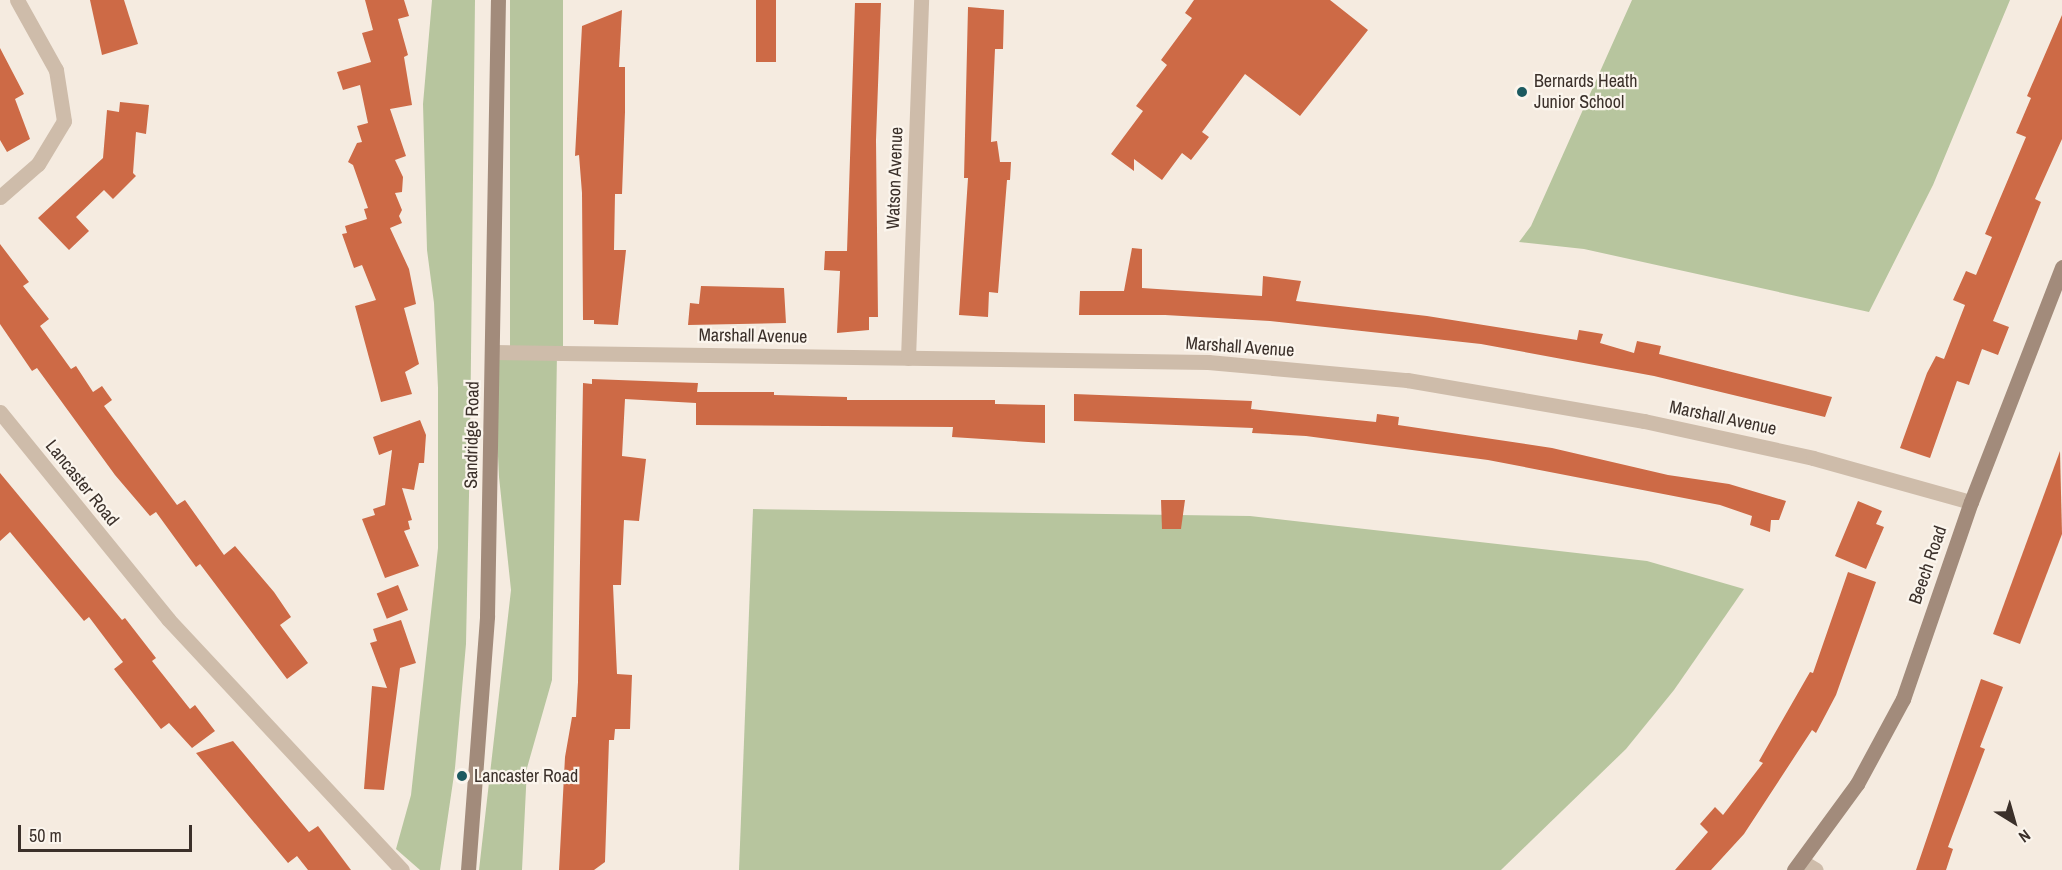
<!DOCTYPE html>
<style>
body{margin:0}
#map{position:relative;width:2062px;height:870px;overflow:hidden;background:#f5ebe0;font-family:"Archivo Narrow",sans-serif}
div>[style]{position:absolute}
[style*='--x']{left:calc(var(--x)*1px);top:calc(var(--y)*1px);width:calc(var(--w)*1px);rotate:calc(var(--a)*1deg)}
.green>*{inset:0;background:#b7c59e;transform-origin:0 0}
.building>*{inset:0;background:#cd6a46;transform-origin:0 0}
.street>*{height:15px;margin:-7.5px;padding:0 7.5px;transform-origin:7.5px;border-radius:7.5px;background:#cebcaa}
.secondary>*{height:15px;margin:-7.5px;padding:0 7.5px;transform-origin:7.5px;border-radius:7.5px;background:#a28b7b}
.dots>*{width:16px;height:16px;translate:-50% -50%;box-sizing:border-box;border:3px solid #fbf5ed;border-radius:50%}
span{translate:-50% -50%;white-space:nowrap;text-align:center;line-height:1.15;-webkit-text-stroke:4.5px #fbf5ed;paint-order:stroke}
.poi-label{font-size:18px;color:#3b302a}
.left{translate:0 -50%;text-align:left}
.street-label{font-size:18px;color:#3b302a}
.north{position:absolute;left:1984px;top:792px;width:60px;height:60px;-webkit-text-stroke:4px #fbf5ed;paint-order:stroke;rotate:143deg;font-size:16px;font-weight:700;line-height:24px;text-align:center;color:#3b302a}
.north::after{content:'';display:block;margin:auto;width:21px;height:27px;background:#3b302a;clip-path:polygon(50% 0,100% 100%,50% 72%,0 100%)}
.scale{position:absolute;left:18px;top:825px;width:174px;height:27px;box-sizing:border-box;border:3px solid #3b302a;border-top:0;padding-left:8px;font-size:18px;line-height:21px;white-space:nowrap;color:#3b302a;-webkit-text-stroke:4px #fbf5ed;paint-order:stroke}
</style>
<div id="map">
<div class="green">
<div style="clip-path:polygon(432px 0,475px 0,470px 446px,466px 644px,455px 768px,440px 870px,420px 870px,396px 849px,411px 795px,438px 548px,438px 388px,434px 303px,427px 250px,423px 104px)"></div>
<div style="left:510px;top:0;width:53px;height:346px"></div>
<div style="clip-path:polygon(1632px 0,2010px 0,1933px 185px,1869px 312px,1584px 249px,1519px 242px,1531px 226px)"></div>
<div style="clip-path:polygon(493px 352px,557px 352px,552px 680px,527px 768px,522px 870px,479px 870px,511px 590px,499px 477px)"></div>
<div style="clip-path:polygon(753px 509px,1250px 516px,1647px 561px,1744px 589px,1674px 690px,1626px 749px,1501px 870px,739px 870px)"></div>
</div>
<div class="building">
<div style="clip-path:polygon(90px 0,124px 0,138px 44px,102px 55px)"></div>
<div style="clip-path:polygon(365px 0,404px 0,409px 16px,398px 19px,408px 55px,404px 57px,412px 105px,390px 109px,406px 156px,395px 160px,403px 177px,402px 192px,395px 193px,402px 210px,399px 216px,402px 223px,390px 228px,409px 269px,416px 304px,404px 308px,419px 364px,405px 372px,412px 394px,381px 402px,355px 306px,376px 300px,362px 265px,354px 268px,342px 234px,347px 233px,345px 226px,367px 219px,364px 209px,368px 208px,353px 165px,348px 162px,357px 143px,362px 142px,357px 126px,368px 123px,360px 85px,343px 90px,337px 72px,371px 62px,362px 33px,373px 30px)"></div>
<div style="left:756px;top:0;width:20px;height:62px"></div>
<div style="clip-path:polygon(1194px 0,1330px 0,1368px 30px,1300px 116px,1245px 74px,1202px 132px,1209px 137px,1191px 160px,1182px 153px,1162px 180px,1134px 159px,1134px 171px,1111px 154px,1143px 111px,1136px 106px,1167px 65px,1161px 60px,1192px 18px,1185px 13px)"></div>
<div style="clip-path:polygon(855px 3px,881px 3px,876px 140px,878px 317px,869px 317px,869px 330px,837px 333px,840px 271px,824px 270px,825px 251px,847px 251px)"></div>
<div style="clip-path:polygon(968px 7px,1004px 10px,1003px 49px,995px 49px,991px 142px,997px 141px,1000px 162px,1011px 162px,1010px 180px,1007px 180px,998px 293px,989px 292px,988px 317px,959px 315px,968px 178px,964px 178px)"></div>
<div style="clip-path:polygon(622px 10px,619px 67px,625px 67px,625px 112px,622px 194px,615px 194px,614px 250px,626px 250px,618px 325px,594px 324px,594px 320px,583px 320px,582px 193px,579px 155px,575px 156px,582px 26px)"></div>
<div style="clip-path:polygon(2062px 15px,2062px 139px,2035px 199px,2041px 202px,1993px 321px,2009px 327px,1998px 355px,1982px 349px,1969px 385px,1957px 381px,1930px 458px,1900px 448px,1927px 373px,1936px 356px,1944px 359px,1965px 305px,1953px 300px,1966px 271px,1976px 275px,1992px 237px,1985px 234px,2026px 137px,2016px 133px,2031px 98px,2027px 96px)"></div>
<div style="clip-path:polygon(0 48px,24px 94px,15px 99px,30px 139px,7px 152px,0 140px)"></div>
<div style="clip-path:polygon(120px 102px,149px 105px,146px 134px,136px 132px,133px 173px,136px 176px,113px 199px,104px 190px,76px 217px,89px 231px,69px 250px,38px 218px,103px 158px,107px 110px,119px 112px)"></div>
<div style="clip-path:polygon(0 244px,29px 282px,23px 286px,49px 319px,40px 326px,71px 369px,76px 366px,93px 392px,102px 386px,112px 400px,104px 406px,177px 505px,185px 500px,224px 555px,235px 546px,274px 592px,291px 617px,280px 625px,308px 663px,287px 679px,200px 564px,196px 567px,156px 512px,150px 516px,115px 475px,37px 368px,32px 371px,0 324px)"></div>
<div style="clip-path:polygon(1132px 248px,1142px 249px,1142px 288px,1262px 296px,1263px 276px,1301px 281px,1296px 301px,1427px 316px,1577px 340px,1579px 330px,1603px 334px,1600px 343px,1634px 353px,1637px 341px,1661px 346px,1659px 354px,1832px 397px,1825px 417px,1654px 376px,1481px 344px,1270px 321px,1165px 315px,1079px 315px,1080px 291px,1124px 291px)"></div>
<div style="clip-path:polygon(701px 286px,784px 288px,786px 323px,688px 325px,690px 303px,699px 304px)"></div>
<div style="clip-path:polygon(592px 379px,698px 383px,697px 392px,774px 392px,774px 395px,847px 397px,847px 400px,995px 400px,995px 404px,1045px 405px,1045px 443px,952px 437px,953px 427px,696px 425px,696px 403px,625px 399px,622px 456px,646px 459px,639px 521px,624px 520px,621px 585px,613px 585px,617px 674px,632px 675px,630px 729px,615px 729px,614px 740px,609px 740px,605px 862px,594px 870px,559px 870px,565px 757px,572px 717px,576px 717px,578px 682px,583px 383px,592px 384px)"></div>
<div style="clip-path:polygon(1074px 394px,1252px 401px,1251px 409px,1376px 422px,1377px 414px,1399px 417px,1398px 425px,1552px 448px,1668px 475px,1729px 484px,1786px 501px,1779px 520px,1771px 520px,1770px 532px,1750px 525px,1752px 516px,1720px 505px,1488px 460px,1306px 436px,1252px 433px,1253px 428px,1074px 421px)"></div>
<div style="clip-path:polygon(420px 420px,426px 435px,424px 463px,419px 463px,414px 490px,402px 488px,412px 520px,408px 521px,410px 529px,404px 531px,419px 566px,385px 578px,362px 519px,375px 515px,373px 509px,385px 505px,392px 450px,379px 455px,373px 437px)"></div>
<div style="clip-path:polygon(2060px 451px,2062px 534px,2020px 644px,1993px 634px)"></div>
<div style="clip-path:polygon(0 473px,122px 620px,125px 618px,156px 658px,152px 661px,190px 709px,195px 705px,215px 731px,192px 748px,169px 723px,161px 729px,114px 669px,123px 662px,89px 617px,84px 621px,10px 532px,0 541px)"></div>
<div style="clip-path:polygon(1161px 500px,1185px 500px,1181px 529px,1162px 529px)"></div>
<div style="clip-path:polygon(1858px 501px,1882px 511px,1876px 524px,1884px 527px,1866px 569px,1835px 556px)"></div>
<div style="clip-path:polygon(1848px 572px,1876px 582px,1836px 695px,1816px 733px,1812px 730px,1744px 834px,1711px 870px,1675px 870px,1708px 832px,1700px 824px,1715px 807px,1723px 815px,1763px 763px,1759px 761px,1810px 672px,1813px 673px)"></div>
<div style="left:398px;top:585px;width:27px;height:23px;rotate:68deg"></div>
<div style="clip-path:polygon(401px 620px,416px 663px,400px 668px,384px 790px,364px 789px,372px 686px,387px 688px,370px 643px,377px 641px,373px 629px)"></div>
<div style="clip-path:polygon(1981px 679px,2003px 687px,1980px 747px,1985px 749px,1948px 847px,1953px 849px,1946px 870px,1916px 870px)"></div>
<div style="clip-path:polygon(233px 741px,309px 832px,318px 826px,351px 870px,308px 870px,297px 856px,288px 863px,196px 753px)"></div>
</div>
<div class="street">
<div style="--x:0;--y:197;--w:50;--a:-41"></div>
<div style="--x:38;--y:164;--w:50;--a:-58.8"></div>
<div style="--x:64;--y:121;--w:52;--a:-98.9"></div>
<div style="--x:56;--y:70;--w:80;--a:-119.1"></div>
<div style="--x:493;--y:352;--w:715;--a:0.8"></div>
<div style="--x:1208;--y:362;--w:200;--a:5.2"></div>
<div style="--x:1407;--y:380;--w:241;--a:9.8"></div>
<div style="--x:1644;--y:421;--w:173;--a:12.3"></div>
<div style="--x:1813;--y:458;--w:164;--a:15.6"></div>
<div style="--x:908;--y:358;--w:358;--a:-87.9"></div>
<div style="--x:0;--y:412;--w:267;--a:50.9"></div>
<div style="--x:168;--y:619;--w:343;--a:47"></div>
<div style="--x:1801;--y:861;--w:17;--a:31"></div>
</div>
<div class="secondary">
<div style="--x:468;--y:870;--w:255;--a:-85.7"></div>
<div style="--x:487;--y:616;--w:616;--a:-88.98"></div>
<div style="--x:1794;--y:870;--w:107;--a:-53.8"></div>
<div style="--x:1857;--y:784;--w:97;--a:-61.6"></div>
<div style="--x:1903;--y:699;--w:208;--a:-71"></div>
<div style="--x:1971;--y:502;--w:252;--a:-68.8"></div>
</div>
<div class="dots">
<div style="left:1522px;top:92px;background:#1c5a60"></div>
<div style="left:462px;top:776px;background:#1c5a60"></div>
</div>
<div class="poi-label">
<span class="left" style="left:1534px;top:92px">Bernards Heath<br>Junior School</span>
<span class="left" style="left:474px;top:776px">Lancaster Road</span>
</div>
<div class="street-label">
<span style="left:895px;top:178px;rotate:-88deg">Watson Avenue</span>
<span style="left:753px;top:336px;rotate:1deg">Marshall Avenue</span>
<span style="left:1240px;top:347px;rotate:4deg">Marshall Avenue</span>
<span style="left:1723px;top:418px;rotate:12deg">Marshall Avenue</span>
<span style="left:472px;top:435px;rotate:-89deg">Sandridge Road</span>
<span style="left:82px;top:483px;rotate:51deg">Lancaster Road</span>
<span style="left:1928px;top:565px;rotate:-71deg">Beech Road</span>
</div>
<div class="north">N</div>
<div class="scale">50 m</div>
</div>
